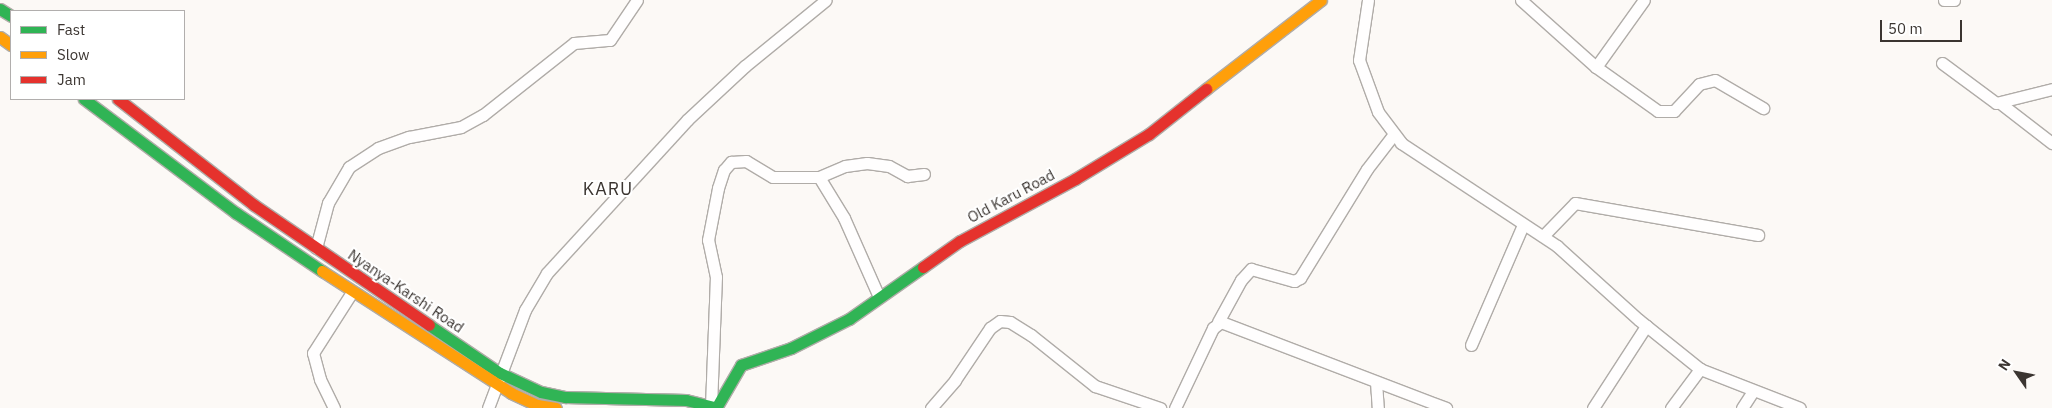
<!DOCTYPE html>
<style>
body{margin:0}
#map{position:relative;width:2052px;height:408px;overflow:hidden;background:#fcf9f6;font-family:"IBM Plex Sans",sans-serif}
div>[style]{position:absolute}
[style*='--x']{left:calc(var(--x)*1px);top:calc(var(--y)*1px);width:calc(var(--w)*1px);rotate:calc(var(--a)*1deg)}
.roads{filter:drop-shadow(1px 0 #b0aca8) drop-shadow(-1px 0 #b0aca8) drop-shadow(0 1px #b0aca8) drop-shadow(0 -1px #b0aca8)}
.street>*{height:11px;margin:-5.5px;padding:0 5.5px;transform-origin:5.5px;border-radius:5.5px;background:#fffefe}
.fast>*{height:11px;margin:-5.5px;padding:0 5.5px;transform-origin:5.5px;border-radius:5.5px;background:#30b455}
.slow>*{height:11px;margin:-5.5px;padding:0 5.5px;transform-origin:5.5px;border-radius:5.5px;background:#ff9f0a}
.jam>*{height:11px;margin:-5.5px;padding:0 5.5px;transform-origin:5.5px;border-radius:5.5px;background:#e5322d}
span{translate:-50% -50%;white-space:nowrap;text-align:center;line-height:1.15;-webkit-text-stroke:4px #fff;paint-order:stroke}
.street-label{font-size:15px;color:#3b3531}
.quarter-label{font-size:18px;color:#3b3531;letter-spacing:1px}
.legend{position:absolute;left:10px;top:10px;width:175px;height:90px;box-sizing:border-box;background:#fff;border:1px solid #b1aead;margin:0;padding:6px 9px;list-style:none;font-size:15px;color:#3b3531}
.legend li{display:flex;align-items:center;gap:10px;height:25px}
.legend b{width:25px;border:1px solid #b1aead}
.north{position:absolute;left:1992px;top:348px;width:50px;height:50px;-webkit-text-stroke:4px #fff;paint-order:stroke;rotate:303deg;font-size:14px;font-weight:700;line-height:20px;text-align:center;color:#3b3531}
.north::after{content:'';display:block;margin:auto;width:18px;height:22px;background:#3b3531;clip-path:polygon(50% 0,100% 100%,50% 72%,0 100%)}
.scale{position:absolute;left:1880px;top:20px;width:82px;height:22px;box-sizing:border-box;border:2px solid #3b3531;border-top:0;padding-left:6px;font-size:15px;line-height:18px;white-space:nowrap;color:#3b3531;-webkit-text-stroke:4px #fff;paint-order:stroke}
</style>
<div id="map">
<div class="roads">
<div class="street">
<div style="--x:1368;--y:0;--w:61;--a:98.5"></div>
<div style="--x:1359;--y:60;--w:55;--a:69.9"></div>
<div style="--x:1378;--y:112;--w:39;--a:53"></div>
<div style="--x:1401;--y:143;--w:187;--a:33.4"></div>
<div style="--x:1557;--y:246;--w:110;--a:42.1"></div>
<div style="--x:1639;--y:320;--w:78;--a:38.8"></div>
<div style="--x:1700;--y:369;--w:107;--a:21.3"></div>
<div style="--x:1521;--y:0;--w:101;--a:41.8"></div>
<div style="--x:1596;--y:67;--w:76;--a:35.4"></div>
<div style="--x:1658;--y:111;--w:16;--a:0"></div>
<div style="--x:1674;--y:111;--w:37;--a:-47"></div>
<div style="--x:1699;--y:84;--w:16;--a:-14"></div>
<div style="--x:1715;--y:80;--w:56;--a:30.3"></div>
<div style="--x:1944;--y:0;--w:10;--a:0"></div>
<div style="--x:1942;--y:63;--w:67;--a:36.5"></div>
<div style="--x:1996;--y:103;--w:58;--a:-14"></div>
<div style="--x:1596;--y:67;--w:82;--a:-54.4"></div>
<div style="--x:2000;--y:103;--w:66;--a:37.6"></div>
<div style="--x:819;--y:177;--w:28;--a:-23"></div>
<div style="--x:845;--y:166;--w:22;--a:-8"></div>
<div style="--x:867;--y:163;--w:22;--a:8"></div>
<div style="--x:889;--y:166;--w:21;--a:29"></div>
<div style="--x:907;--y:176;--w:17;--a:-7"></div>
<div style="--x:1543;--y:236;--w:46;--a:-45.9"></div>
<div style="--x:1575;--y:203;--w:186;--a:9.9"></div>
<div style="--x:316;--y:248;--w:47;--a:-75.1"></div>
<div style="--x:328;--y:203;--w:42;--a:-59.7"></div>
<div style="--x:349;--y:167;--w:35;--a:-33"></div>
<div style="--x:378;--y:148;--w:33;--a:-20"></div>
<div style="--x:409;--y:137;--w:53;--a:-10.9"></div>
<div style="--x:461;--y:127;--w:25;--a:-29"></div>
<div style="--x:483;--y:115;--w:116;--a:-38.4"></div>
<div style="--x:574;--y:43;--w:36;--a:-5"></div>
<div style="--x:610;--y:40;--w:48;--a:-56"></div>
<div style="--x:1218;--y:322;--w:48;--a:-61.3"></div>
<div style="--x:1241;--y:280;--w:15;--a:-48"></div>
<div style="--x:1251;--y:269;--w:45;--a:15.6"></div>
<div style="--x:1294;--y:281;--w:7;--a:-27"></div>
<div style="--x:1300;--y:278;--w:128;--a:-58.4"></div>
<div style="--x:1367;--y:169;--w:44;--a:-52.4"></div>
<div style="--x:1471;--y:345;--w:131;--a:-66.6"></div>
<div style="--x:1376;--y:382;--w:26;--a:86"></div>
<div style="--x:711;--y:406;--w:129;--a:-87.8"></div>
<div style="--x:716;--y:277;--w:38;--a:-102"></div>
<div style="--x:708;--y:240;--w:53;--a:-79.1"></div>
<div style="--x:718;--y:188;--w:19;--a:-72"></div>
<div style="--x:724;--y:170;--w:11;--a:-49"></div>
<div style="--x:731;--y:162;--w:15;--a:-4"></div>
<div style="--x:746;--y:161;--w:31;--a:31"></div>
<div style="--x:773;--y:177;--w:46;--a:0"></div>
<div style="--x:819;--y:177;--w:48;--a:58.6"></div>
<div style="--x:844;--y:218;--w:86;--a:66.1"></div>
<div style="--x:334;--y:408;--w:32;--a:-116"></div>
<div style="--x:320;--y:379;--w:27;--a:-105"></div>
<div style="--x:313;--y:353;--w:72;--a:-57.4"></div>
<div style="--x:488;--y:408;--w:105;--a:-69.3"></div>
<div style="--x:525;--y:310;--w:43;--a:-59.3"></div>
<div style="--x:547;--y:273;--w:207;--a:-47.5"></div>
<div style="--x:687;--y:120;--w:79;--a:-43"></div>
<div style="--x:745;--y:66;--w:104;--a:-39.2"></div>
<div style="--x:931;--y:408;--w:37;--a:-49"></div>
<div style="--x:955;--y:380;--w:63;--a:-56.1"></div>
<div style="--x:990;--y:328;--w:12;--a:-35"></div>
<div style="--x:1000;--y:321;--w:10;--a:6"></div>
<div style="--x:1010;--y:322;--w:25;--a:32"></div>
<div style="--x:1031;--y:335;--w:82;--a:38.6"></div>
<div style="--x:1095;--y:386;--w:69;--a:18.7"></div>
<div style="--x:1175;--y:408;--w:89;--a:-64.6"></div>
<div style="--x:1213;--y:328;--w:10;--a:-37"></div>
<div style="--x:1221;--y:322;--w:241;--a:20.9"></div>
<div style="--x:1593;--y:408;--w:98;--a:-57.1"></div>
<div style="--x:1671;--y:408;--w:49;--a:-53.4"></div>
<div style="--x:1742;--y:408;--w:20;--a:-57"></div>
</div>
<div class="fast">
<div style="--x:0;--y:9;--w:13;--a:32"></div>
<div style="--x:84;--y:99;--w:190;--a:36.9"></div>
<div style="--x:236;--y:213;--w:104;--a:34"></div>
<div style="--x:429;--y:325;--w:86;--a:34.1"></div>
<div style="--x:500;--y:373;--w:45;--a:24.9"></div>
<div style="--x:541;--y:392;--w:25;--a:12"></div>
<div style="--x:565;--y:397;--w:121;--a:1.4"></div>
<div style="--x:686;--y:400;--w:32;--a:14"></div>
<div style="--x:716;--y:408;--w:50;--a:-59.8"></div>
<div style="--x:741;--y:365;--w:53;--a:-18.8"></div>
<div style="--x:791;--y:348;--w:65;--a:-26.6"></div>
<div style="--x:849;--y:319;--w:90;--a:-35.1"></div>
</div>
<div class="slow">
<div style="--x:0;--y:37;--w:14;--a:36"></div>
<div style="--x:1206;--y:89;--w:145;--a:-37.7"></div>
<div style="--x:322;--y:271;--w:225;--a:32.8"></div>
<div style="--x:511;--y:393;--w:29;--a:25"></div>
<div style="--x:537;--y:405;--w:19;--a:9"></div>
</div>
<div class="jam">
<div style="--x:118;--y:99;--w:172;--a:37.9"></div>
<div style="--x:254;--y:205;--w:212;--a:34.4"></div>
<div style="--x:923;--y:267;--w:45;--a:-35.1"></div>
<div style="--x:960;--y:241;--w:131;--a:-28.3"></div>
<div style="--x:1075;--y:179;--w:87;--a:-31.3"></div>
<div style="--x:1149;--y:134;--w:73;--a:-38.3"></div>
</div>
</div>
<div class="street-label">
<span style="left:1011px;top:196px;rotate:-28deg">Old Karu Road</span>
<span style="left:406px;top:291px;rotate:34deg">Nyanya-Karshi Road</span>
</div>
<div class="quarter-label">
<span style="left:608px;top:189px">KARU</span>
</div>
<ul class="legend">
<li><b style="height:6px;background:#30b455"></b>Fast</li>
<li><b style="height:6px;background:#ff9f0a"></b>Slow</li>
<li><b style="height:6px;background:#e5322d"></b>Jam</li>
</ul>
<div class="north">N</div>
<div class="scale">50 m</div>
</div>
